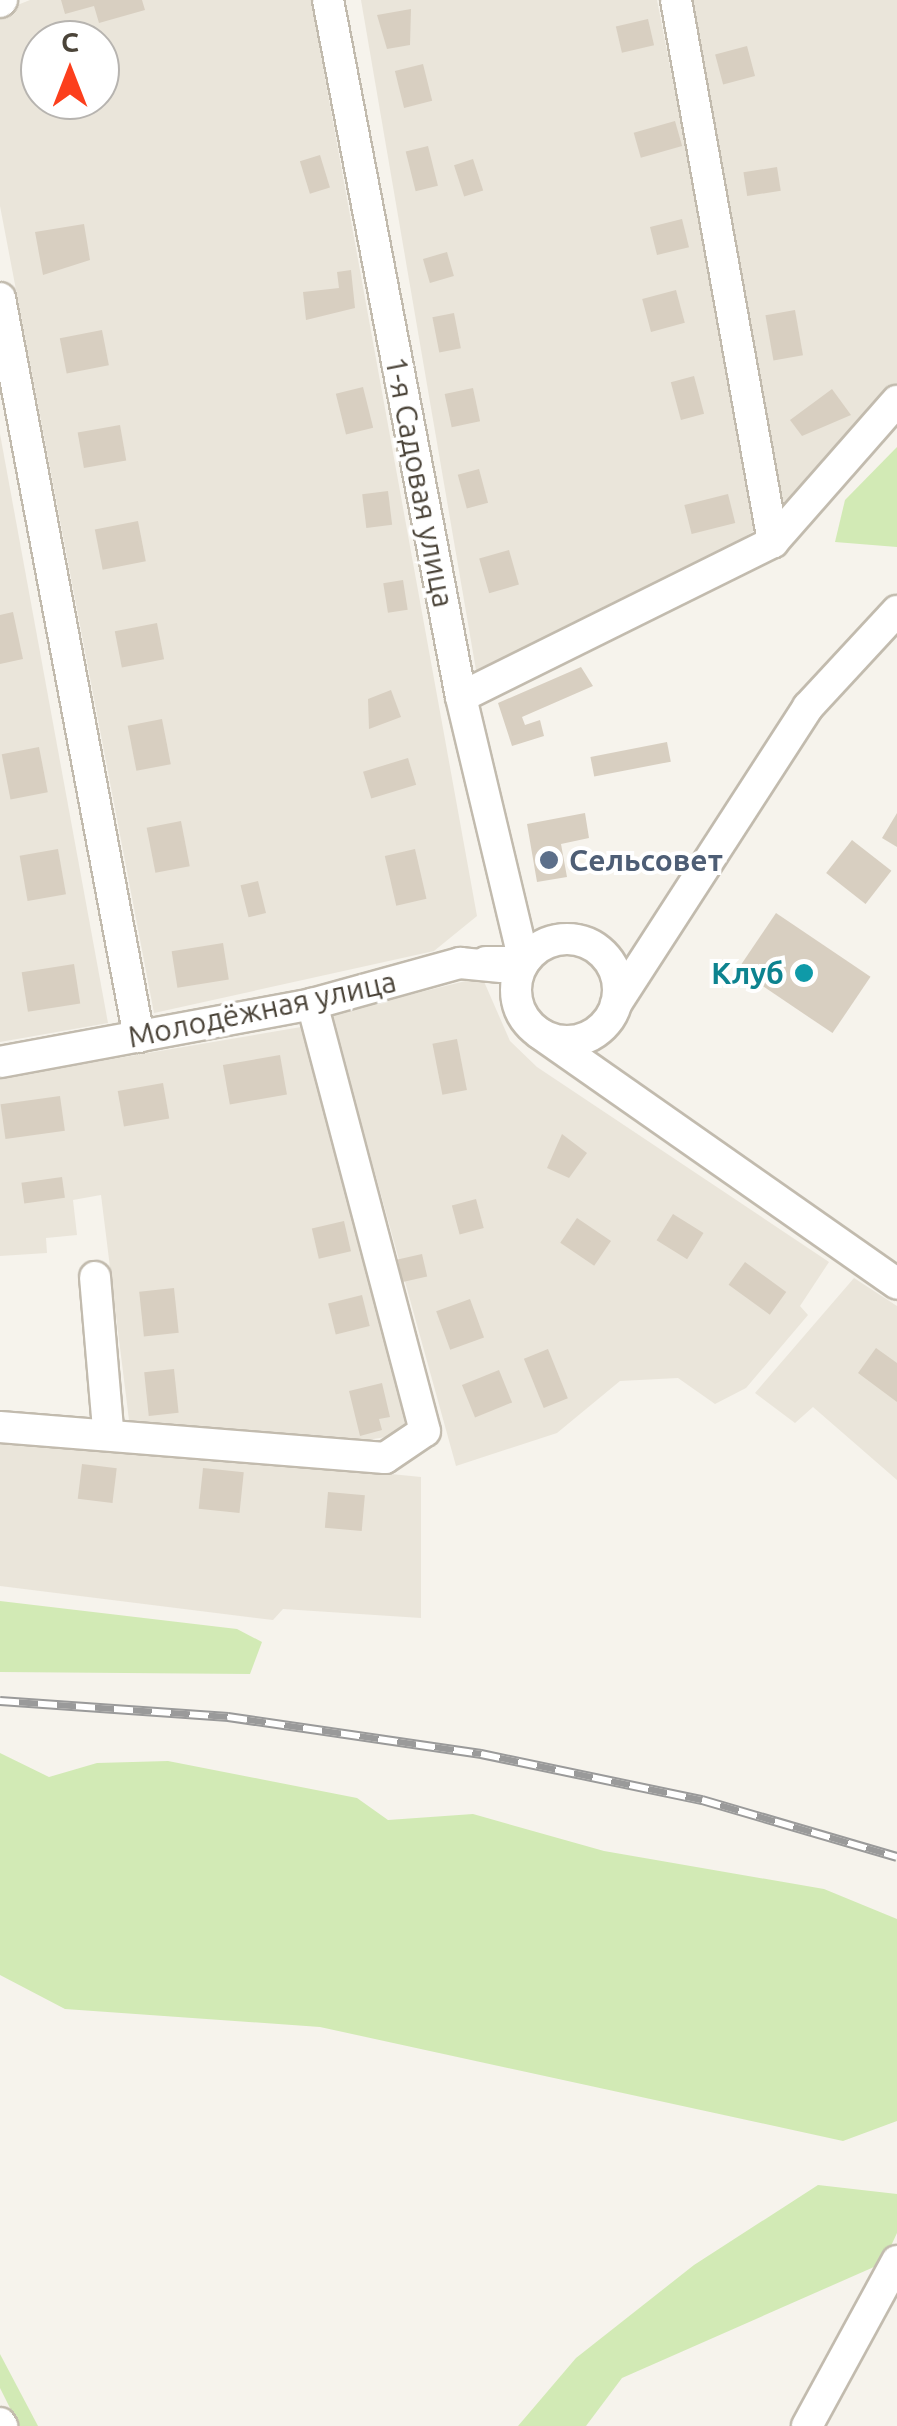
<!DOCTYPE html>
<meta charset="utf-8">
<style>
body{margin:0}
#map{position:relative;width:897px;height:2426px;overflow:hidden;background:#f6f3ec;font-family:Ubuntu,sans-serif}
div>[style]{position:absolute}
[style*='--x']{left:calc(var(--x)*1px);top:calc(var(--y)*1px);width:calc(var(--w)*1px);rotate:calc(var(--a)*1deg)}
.residential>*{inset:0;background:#eae5da}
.green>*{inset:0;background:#d2eab5}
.building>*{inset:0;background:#d8cfc1;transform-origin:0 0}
.roads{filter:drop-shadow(2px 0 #c2bbae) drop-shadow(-2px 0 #c2bbae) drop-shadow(0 2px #c2bbae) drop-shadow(0 -2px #c2bbae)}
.minor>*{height:30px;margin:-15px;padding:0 15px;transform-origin:15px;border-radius:15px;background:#fff}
.minor>.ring{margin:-15px;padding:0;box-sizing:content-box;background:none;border:30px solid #fff;border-radius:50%}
.rail>*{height:10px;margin-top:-5px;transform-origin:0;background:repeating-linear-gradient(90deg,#fff 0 19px,#9a9a9a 0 38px);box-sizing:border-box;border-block:2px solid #9a9a9a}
.dots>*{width:28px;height:28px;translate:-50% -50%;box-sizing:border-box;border:5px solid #fff;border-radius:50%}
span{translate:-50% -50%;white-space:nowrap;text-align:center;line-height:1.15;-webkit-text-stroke:8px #fff;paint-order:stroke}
.street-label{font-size:30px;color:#4b4439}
.service-label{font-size:30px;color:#4e5e75;font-weight:700}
.left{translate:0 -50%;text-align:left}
.culture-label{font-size:30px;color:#0d838f;font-weight:700}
.right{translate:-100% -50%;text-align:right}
.north{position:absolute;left:20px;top:20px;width:100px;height:100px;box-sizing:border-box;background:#fff;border:2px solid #b7b4b0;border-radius:50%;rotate:0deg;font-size:28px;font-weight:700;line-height:40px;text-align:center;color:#4b4439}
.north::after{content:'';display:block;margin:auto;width:35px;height:45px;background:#fc3f1d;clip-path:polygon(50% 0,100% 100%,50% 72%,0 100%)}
</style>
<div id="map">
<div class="residential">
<div style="clip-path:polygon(evenodd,30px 0,311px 0,477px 916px,434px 951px,154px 1013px,0 206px,0 12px,30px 0,40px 40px,100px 40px,100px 100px,40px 100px,40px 40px)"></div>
<div style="clip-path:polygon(361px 0,657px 0,760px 527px,695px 569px,476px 670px)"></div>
<div style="clip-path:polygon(690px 0,897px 0,897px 383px,782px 509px)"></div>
<div style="clip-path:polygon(0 434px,108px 1023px,0 1042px)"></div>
<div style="clip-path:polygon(482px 977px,510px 1041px,537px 1067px,829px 1262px,800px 1306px,808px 1315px,746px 1388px,715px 1404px,678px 1378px,620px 1381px,557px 1433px,456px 1466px,331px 1014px)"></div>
<div style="clip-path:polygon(307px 1026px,410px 1433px,349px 1443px,129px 1420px,101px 1195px,73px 1200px,77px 1235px,46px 1238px,47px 1253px,0 1256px,0 1078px)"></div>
<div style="clip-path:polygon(854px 1278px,897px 1306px,897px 1480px,813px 1407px,795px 1423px,755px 1393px)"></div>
<div style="clip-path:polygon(0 1435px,421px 1477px,421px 1618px,283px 1609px,273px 1620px,0 1586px)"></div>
</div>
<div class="green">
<div style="clip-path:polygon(897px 447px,897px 547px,835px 542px,845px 500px)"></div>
<div style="clip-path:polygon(0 1601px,237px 1629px,262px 1642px,250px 1674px,0 1672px)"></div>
<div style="clip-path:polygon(0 1753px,49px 1777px,97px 1763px,168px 1761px,357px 1798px,388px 1820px,473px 1814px,604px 1851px,824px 1889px,897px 1919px,897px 2121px,843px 2141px,320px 2027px,65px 2009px,0 1975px)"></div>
<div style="clip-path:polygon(818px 2185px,897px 2194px,897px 2233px,883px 2263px,622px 2378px,586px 2426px,518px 2426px,576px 2358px,694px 2265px)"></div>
<div style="clip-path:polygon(0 2354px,38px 2426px,19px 2426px,0 2388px)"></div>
</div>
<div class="building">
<div style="clip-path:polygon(61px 0,142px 0,145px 10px,99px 23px,94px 6px,65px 14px)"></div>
<div style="clip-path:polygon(411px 9px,410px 45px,387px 49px,377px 15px)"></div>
<div style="left:648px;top:19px;width:27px;height:33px;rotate:77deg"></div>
<div style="left:747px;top:46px;width:31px;height:33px;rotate:75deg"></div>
<div style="left:423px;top:64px;width:38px;height:29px;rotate:76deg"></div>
<div style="left:675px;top:121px;width:26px;height:43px;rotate:74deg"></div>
<div style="left:428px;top:146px;width:41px;height:23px;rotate:76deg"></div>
<div style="left:320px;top:155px;width:34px;height:21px;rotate:73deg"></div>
<div style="left:473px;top:159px;width:33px;height:20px;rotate:72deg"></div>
<div style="left:777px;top:167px;width:24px;height:34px;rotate:81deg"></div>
<div style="left:682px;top:219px;width:29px;height:33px;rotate:76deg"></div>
<div style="clip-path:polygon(84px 224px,90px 260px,43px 275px,35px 232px)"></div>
<div style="left:447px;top:252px;width:25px;height:25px;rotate:74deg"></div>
<div style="clip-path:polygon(351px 270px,355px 308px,306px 320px,303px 292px,339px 288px,337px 272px)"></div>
<div style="left:676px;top:290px;width:34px;height:35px;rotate:75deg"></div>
<div style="left:795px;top:310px;width:46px;height:30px;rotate:80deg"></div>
<div style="left:454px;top:313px;width:36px;height:22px;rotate:79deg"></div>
<div style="left:102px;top:330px;width:36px;height:43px;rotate:79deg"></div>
<div style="left:694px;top:376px;width:39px;height:24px;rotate:75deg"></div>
<div style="left:363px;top:387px;width:42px;height:28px;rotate:76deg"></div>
<div style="left:473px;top:388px;width:34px;height:29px;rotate:78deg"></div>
<div style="clip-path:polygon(832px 389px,851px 415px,802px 436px,790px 420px)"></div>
<div style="left:120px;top:425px;width:36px;height:43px;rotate:80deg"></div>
<div style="left:479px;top:469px;width:35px;height:22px;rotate:75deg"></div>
<div style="left:388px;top:491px;width:34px;height:26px;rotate:83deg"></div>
<div style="left:728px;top:494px;width:30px;height:45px;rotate:76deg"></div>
<div style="left:138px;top:521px;width:41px;height:44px;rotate:79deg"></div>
<div style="left:509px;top:550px;width:36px;height:31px;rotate:74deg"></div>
<div style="left:403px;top:580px;width:30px;height:20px;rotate:81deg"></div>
<div style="clip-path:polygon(13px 612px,23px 659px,0 664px,0 615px)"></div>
<div style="left:157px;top:623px;width:37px;height:43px;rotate:79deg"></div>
<div style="clip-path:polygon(581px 667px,593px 686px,522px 717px,525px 725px,540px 720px,544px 736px,512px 746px,498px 703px)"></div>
<div style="clip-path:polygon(391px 690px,401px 717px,369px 729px,368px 699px)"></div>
<div style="left:162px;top:719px;width:46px;height:35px;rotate:79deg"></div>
<div style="left:667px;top:742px;width:20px;height:78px;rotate:79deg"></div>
<div style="left:39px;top:747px;width:46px;height:38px;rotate:79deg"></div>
<div style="left:408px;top:758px;width:28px;height:47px;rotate:73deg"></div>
<div style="clip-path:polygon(585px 813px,589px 838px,561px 844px,567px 877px,537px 882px,527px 824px)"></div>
<div style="clip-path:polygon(897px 813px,897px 847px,882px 838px)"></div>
<div style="left:181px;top:821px;width:46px;height:35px;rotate:79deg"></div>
<div style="left:852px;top:840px;width:50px;height:42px;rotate:38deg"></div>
<div style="left:58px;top:849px;width:46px;height:39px;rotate:80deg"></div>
<div style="left:415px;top:849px;width:51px;height:31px;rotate:77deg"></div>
<div style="left:258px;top:881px;width:33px;height:18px;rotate:76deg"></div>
<div style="left:776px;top:913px;width:114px;height:68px;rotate:34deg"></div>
<div style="left:223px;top:943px;width:37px;height:52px;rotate:81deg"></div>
<div style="left:74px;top:964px;width:40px;height:53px;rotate:81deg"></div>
<div style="left:457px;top:1039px;width:52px;height:25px;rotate:79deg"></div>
<div style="left:280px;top:1055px;width:40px;height:58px;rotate:80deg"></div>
<div style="left:163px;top:1083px;width:36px;height:46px;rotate:80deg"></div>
<div style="left:60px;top:1096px;width:35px;height:60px;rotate:82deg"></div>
<div style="clip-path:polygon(562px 1134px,587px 1153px,569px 1178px,547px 1168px)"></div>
<div style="left:62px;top:1177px;width:21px;height:41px;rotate:82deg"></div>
<div style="left:476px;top:1199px;width:30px;height:25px;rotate:75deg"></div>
<div style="left:673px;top:1214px;width:36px;height:31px;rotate:32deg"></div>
<div style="left:577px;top:1218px;width:41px;height:30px;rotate:34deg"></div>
<div style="left:344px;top:1221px;width:31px;height:33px;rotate:77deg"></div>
<div style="left:422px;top:1254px;width:23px;height:25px;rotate:77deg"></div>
<div style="left:745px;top:1262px;width:51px;height:28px;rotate:36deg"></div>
<div style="left:174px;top:1288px;width:45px;height:35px;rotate:84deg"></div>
<div style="left:362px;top:1295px;width:32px;height:35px;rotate:76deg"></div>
<div style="left:470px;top:1299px;width:41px;height:36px;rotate:70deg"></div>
<div style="clip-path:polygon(876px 1348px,897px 1363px,897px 1402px,858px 1373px)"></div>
<div style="left:548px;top:1349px;width:53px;height:26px;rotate:68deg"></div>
<div style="left:174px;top:1369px;width:44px;height:30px;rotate:84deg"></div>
<div style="left:499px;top:1370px;width:35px;height:40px;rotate:68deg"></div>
<div style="clip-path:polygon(382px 1383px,390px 1417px,379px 1419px,382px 1430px,360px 1436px,349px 1391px)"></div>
<div style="left:82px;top:1464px;width:35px;height:35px;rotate:7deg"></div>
<div style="left:203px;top:1468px;width:41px;height:41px;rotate:6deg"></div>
<div style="left:328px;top:1492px;width:37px;height:36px;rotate:5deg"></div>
</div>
<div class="roads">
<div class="minor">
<div style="--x:328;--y:0;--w:710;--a:79.2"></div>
<div style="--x:461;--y:697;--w:272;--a:76.6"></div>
<div style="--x:524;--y:962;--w:38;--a:180"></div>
<div style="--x:676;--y:0;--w:551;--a:79.85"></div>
<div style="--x:0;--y:2;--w:3;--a:-45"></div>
<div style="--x:0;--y:298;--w:752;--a:79.35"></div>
<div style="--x:461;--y:697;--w:348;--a:-26.4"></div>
<div style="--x:773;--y:542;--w:188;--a:-48.7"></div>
<div class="ring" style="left:516px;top:939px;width:72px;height:72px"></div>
<div style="--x:616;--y:1004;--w:354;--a:-57.1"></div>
<div style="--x:808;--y:707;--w:131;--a:-47.2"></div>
<div style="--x:539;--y:1033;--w:437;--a:35"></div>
<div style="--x:0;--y:1062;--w:317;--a:-10.5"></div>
<div style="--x:312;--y:1004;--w:154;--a:-15.5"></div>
<div style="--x:460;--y:963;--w:41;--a:5.6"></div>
<div style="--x:95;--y:1277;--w:154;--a:85.1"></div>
<div style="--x:0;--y:1427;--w:386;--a:4.6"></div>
<div style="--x:385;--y:1458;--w:48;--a:-34"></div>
<div style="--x:425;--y:1431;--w:442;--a:-104.8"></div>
<div style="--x:0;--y:2423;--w:4;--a:56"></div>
<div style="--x:807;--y:2426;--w:188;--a:-61.4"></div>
</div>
</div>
<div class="rail">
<div style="--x:0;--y:1701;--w:229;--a:4"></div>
<div style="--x:228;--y:1717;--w:256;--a:8.3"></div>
<div style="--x:481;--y:1754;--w:226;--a:11.8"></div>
<div style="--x:702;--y:1800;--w:203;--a:16.3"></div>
</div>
<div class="dots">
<div style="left:549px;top:860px;background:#5c6f8a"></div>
<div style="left:804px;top:973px;background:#0f9aa8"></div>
</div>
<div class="street-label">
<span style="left:420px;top:482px;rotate:79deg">1-я Садовая улица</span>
<span style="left:262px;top:1009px;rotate:-12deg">Молодёжная улица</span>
</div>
<div class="service-label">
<span class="left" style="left:569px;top:860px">Сельсовет</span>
</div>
<div class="culture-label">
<span class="right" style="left:784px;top:973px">Клуб</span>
</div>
<div class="north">С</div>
</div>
